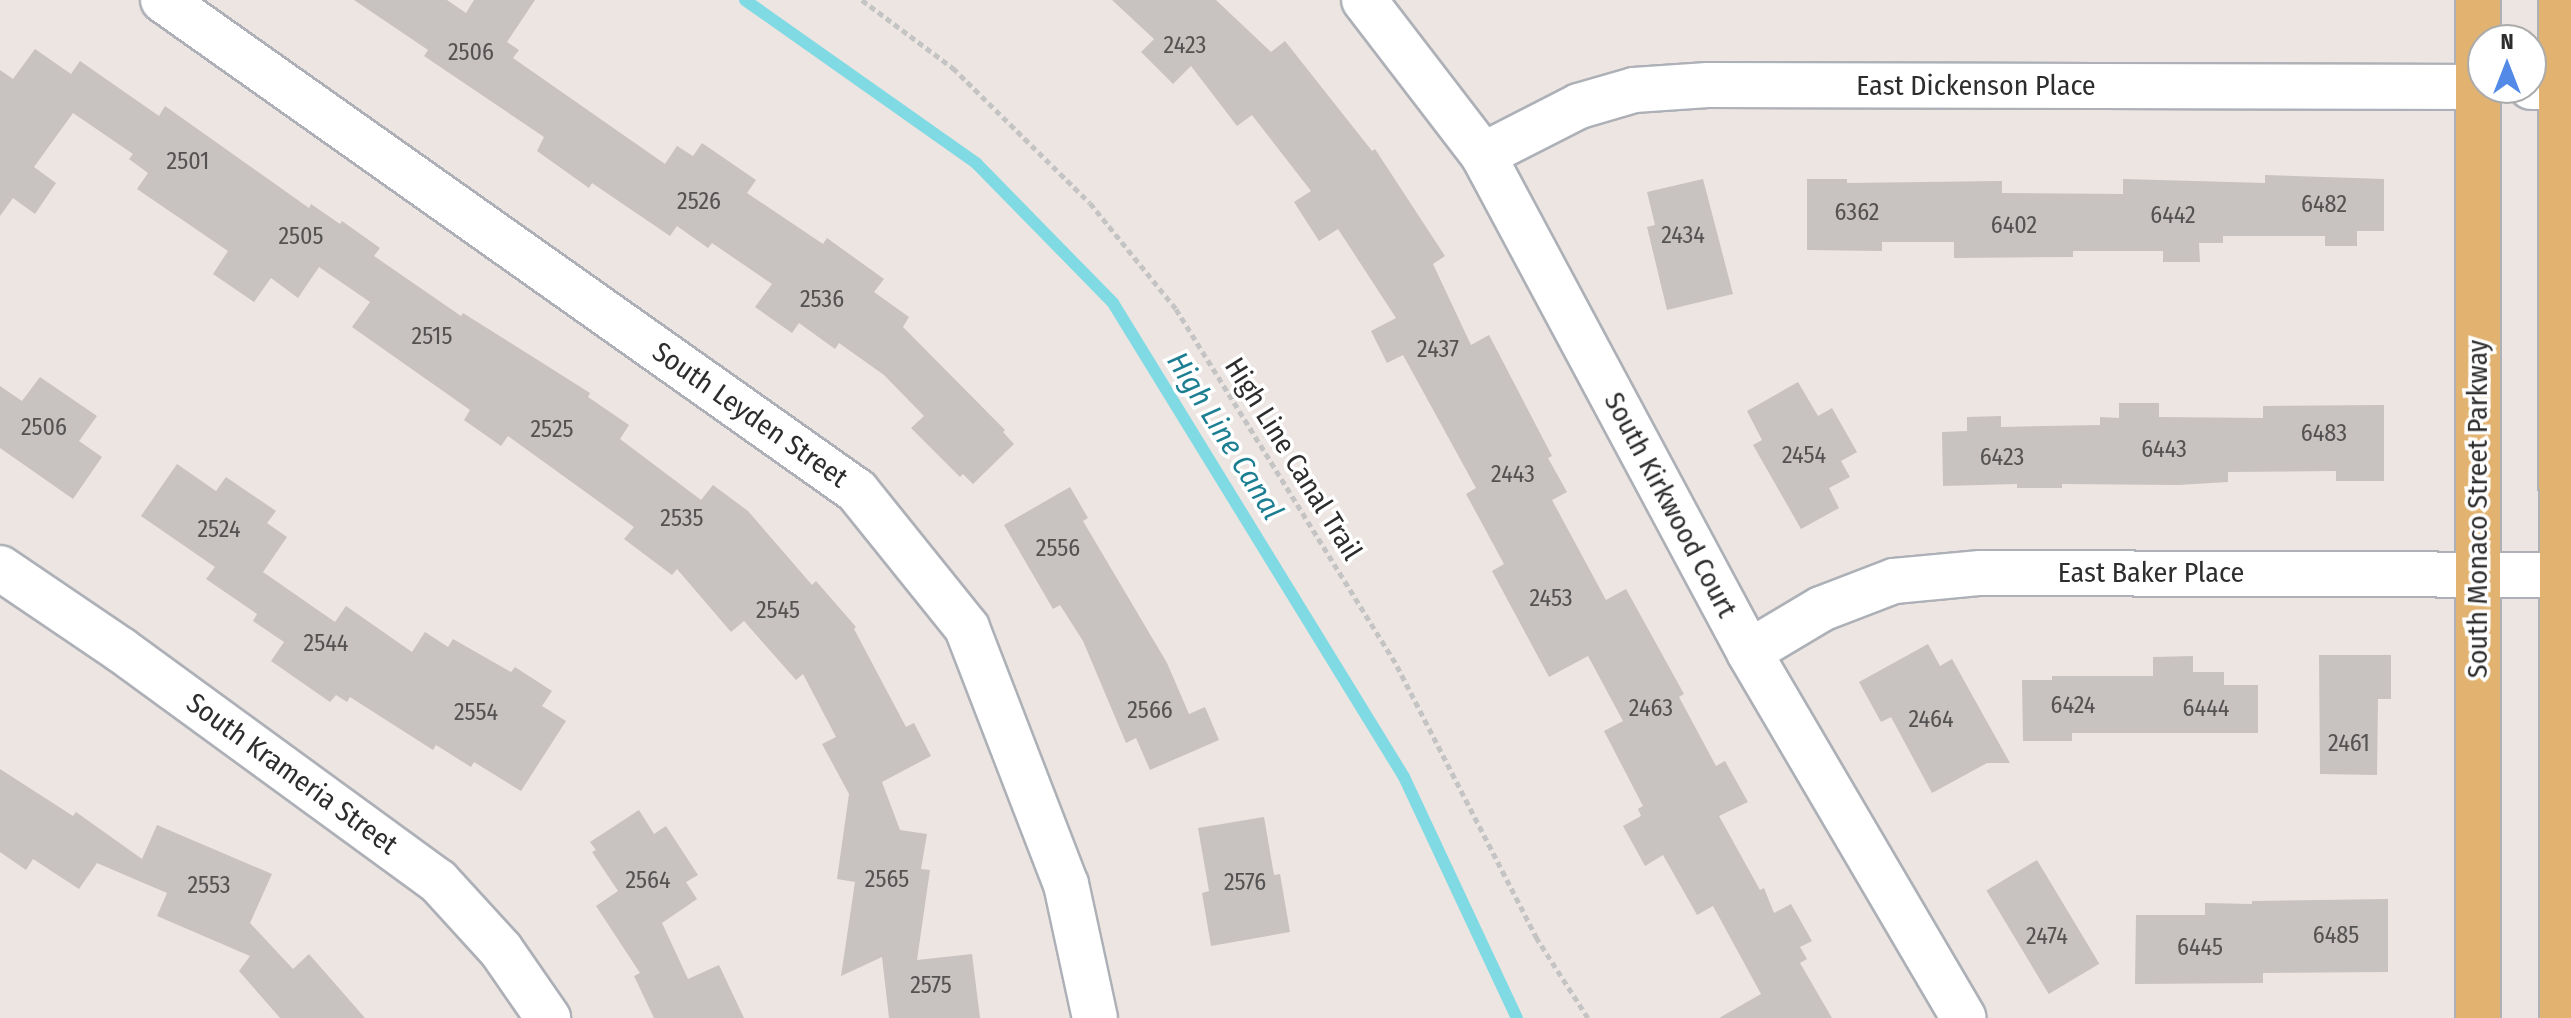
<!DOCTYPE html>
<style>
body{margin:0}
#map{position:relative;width:2571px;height:1018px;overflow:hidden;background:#ede5e1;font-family:"Fira Sans Condensed",sans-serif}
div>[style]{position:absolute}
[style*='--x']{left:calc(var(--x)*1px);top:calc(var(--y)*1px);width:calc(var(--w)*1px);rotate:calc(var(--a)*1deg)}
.stream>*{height:12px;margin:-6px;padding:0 6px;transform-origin:6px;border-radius:6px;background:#80dae3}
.building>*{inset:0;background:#c8c2c0;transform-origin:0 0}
.path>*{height:5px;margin-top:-2.5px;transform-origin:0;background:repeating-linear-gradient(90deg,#c4c4c4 0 6px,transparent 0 10px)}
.roads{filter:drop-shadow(2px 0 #adb1b7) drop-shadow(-2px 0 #adb1b7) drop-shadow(0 2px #adb1b7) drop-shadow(0 -2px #adb1b7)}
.minor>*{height:44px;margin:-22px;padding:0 22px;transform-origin:22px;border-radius:22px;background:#fff}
.major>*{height:44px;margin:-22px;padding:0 22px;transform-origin:22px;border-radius:22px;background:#e2b370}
span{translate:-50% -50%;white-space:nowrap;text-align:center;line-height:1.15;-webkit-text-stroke:7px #fff;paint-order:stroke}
.number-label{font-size:24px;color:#545252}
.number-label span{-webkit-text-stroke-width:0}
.street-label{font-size:28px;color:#2d2d2d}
.water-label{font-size:30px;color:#1c7e91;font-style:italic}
.north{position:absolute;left:2467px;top:24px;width:80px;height:80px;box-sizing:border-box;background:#fff;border:2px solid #ababab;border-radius:50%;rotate:0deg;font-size:22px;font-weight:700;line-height:32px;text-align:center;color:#2d2d2d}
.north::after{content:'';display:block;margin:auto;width:28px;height:36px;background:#538ae7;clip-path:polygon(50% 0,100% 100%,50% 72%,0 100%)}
</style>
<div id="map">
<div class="stream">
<div style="--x:745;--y:0;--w:283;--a:35.2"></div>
<div style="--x:976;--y:163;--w:196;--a:45.6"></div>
<div style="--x:1113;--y:303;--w:556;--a:58.45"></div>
<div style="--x:1404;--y:777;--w:266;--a:64.9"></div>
</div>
<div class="building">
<div style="clip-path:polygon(354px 0,447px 0,466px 13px,474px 0,535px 0,507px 42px,519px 50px,513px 58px,665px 164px,677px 146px,693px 156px,702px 143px,756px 180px,747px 193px,823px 244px,827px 238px,884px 279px,874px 292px,909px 317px,903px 327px,1005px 430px,1003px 432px,1014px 444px,973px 484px,963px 474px,960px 477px,911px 428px,924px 416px,884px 375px,839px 343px,835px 349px,799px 323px,792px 333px,755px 307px,772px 284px,712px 243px,708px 248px,677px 226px,670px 236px,592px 183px,589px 188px,537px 151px,544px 137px,424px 56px,428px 50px)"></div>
<div style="clip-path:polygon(1112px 0,1216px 0,1271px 52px,1285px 41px,1372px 151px,1375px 149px,1445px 256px,1433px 264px,1471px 345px,1489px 335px,1552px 456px,1548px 458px,1567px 492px,1552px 500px,1606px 600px,1626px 589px,1684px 694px,1679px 697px,1716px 766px,1725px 761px,1748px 802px,1719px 816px,1760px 890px,1764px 888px,1774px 913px,1791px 904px,1812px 941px,1800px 947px,1807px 959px,1800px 963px,1832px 1018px,1719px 1018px,1761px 994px,1713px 906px,1697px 915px,1663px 855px,1645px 866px,1623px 826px,1641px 816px,1638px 809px,1643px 806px,1604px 731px,1623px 721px,1588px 656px,1549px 677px,1492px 571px,1504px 564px,1466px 494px,1476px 488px,1403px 355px,1387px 363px,1371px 331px,1396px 318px,1338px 229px,1319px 241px,1294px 202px,1311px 191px,1252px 115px,1237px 126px,1191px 66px,1173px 84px,1141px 52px,1154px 39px)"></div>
<div style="clip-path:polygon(35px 49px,71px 74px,80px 61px,159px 116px,165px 106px,309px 208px,311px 204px,340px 224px,342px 221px,380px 248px,374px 256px,461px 316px,463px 313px,590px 393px,588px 397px,629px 425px,620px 439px,701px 500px,713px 485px,748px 511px,812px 585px,816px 581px,856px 627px,854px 629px,906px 727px,914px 723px,931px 756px,882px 782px,900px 830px,927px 834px,921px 869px,930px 870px,917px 960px,972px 954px,980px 1018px,889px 1018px,882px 957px,841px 976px,855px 882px,837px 879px,849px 794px,822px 744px,836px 737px,803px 674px,796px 680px,744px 621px,731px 632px,677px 569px,672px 575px,624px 539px,634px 527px,508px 436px,501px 446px,464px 420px,470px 410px,352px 327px,370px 302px,319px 267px,298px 298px,271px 278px,254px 302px,213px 274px,228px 251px,137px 189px,148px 173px,129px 159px,133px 154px,73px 113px,34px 167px,56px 183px,35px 214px,13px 198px,0 216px,0 70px,13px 79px)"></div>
<div style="clip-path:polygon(2265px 175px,2384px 179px,2384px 231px,2357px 231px,2357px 246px,2325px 246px,2325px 236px,2223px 236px,2223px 243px,2199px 243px,2200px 262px,2163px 262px,2163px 251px,2073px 251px,2073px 257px,1954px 258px,1954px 242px,1882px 242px,1882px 251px,1807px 250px,1807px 179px,1847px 179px,1847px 183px,2002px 181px,2002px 193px,2123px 194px,2123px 179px,2265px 183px)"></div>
<div style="clip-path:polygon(1703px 179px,1733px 294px,1667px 310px,1647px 227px,1655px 225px,1647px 192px)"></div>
<div style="clip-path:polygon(40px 377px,97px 416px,79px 441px,102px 457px,73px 499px,0 448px,0 386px,22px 401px)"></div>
<div style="clip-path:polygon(1798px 382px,1818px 416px,1832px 408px,1857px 452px,1841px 461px,1850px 477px,1829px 488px,1839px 508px,1801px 529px,1753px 445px,1762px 440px,1747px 411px)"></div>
<div style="clip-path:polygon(2119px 403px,2159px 403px,2159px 417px,2263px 418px,2263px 406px,2384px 405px,2384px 481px,2336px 481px,2336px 471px,2228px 472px,2228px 482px,2178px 485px,2062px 484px,2062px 488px,2017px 488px,2017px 484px,1943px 486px,1942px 432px,1967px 431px,1967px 417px,2001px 416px,2001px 427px,2100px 425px,2100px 417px,2119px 418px)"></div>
<div style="clip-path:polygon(177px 464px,216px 491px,226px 477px,276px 511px,267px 523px,287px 537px,263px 572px,335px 622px,346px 606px,412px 652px,425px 632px,448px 647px,453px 639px,511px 672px,515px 667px,552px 691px,542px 706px,566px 721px,521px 791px,474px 762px,471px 767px,436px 745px,433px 750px,350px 697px,347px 702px,336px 695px,330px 702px,271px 661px,284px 642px,253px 621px,257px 614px,206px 579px,215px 567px,141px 516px)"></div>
<div style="clip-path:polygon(1070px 487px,1088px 518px,1083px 521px,1167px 663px,1189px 714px,1205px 707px,1219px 740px,1150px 770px,1136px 738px,1126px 743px,1083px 641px,1060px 605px,1053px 609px,1004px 525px)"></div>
<div style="clip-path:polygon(1928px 644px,1940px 666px,1952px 659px,2010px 763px,1987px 763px,1932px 793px,1891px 717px,1881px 722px,1859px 682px)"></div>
<div style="clip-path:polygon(2319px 655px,2391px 655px,2391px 699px,2378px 699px,2377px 775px,2320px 774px)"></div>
<div style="clip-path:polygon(2193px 656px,2193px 672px,2224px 672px,2224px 685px,2258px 685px,2258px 733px,2072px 733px,2072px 741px,2023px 741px,2022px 680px,2052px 680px,2052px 676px,2153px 676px,2153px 657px)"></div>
<div style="clip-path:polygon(0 769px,73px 816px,76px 812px,142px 859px,157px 825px,272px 874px,250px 923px,293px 969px,309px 954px,365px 1018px,280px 1018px,239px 971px,250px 956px,157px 916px,167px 893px,97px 863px,79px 889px,33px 859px,26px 870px,0 852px)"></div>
<div style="clip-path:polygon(639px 810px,654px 834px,666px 826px,698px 875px,686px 882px,697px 899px,662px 923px,688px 979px,719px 965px,744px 1018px,654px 1018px,634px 976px,640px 973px,596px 906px,618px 891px,592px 852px,596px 850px,590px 842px)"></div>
<div style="clip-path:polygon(1264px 817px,1274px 875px,1280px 874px,1290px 932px,1211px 946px,1202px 893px,1209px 891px,1198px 828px)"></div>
<div style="left:2037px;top:860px;width:121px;height:59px;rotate:59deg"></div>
<div style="clip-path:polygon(2388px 899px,2388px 972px,2263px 973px,2263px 983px,2135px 984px,2136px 915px,2205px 915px,2205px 903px,2252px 904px,2252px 901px)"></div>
</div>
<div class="path">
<div style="--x:862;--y:0;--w:114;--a:36.8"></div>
<div style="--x:953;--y:68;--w:192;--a:44.6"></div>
<div style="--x:1090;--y:203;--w:136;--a:50.9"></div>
<div style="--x:1176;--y:309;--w:420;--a:58.2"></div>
<div style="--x:1397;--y:666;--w:305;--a:62.8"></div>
<div style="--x:1536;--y:937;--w:96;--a:57.3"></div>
</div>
<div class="roads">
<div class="minor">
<div style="--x:163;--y:0;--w:850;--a:35.28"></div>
<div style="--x:857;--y:491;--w:176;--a:51.2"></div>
<div style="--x:967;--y:628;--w:274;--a:68.9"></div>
<div style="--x:1066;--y:884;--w:137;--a:77.8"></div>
<div style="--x:1364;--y:0;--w:195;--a:52.5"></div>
<div style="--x:1483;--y:155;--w:564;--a:61.84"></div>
<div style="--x:1749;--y:652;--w:424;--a:59.6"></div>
<div style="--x:2531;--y:87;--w:40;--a:0"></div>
<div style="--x:1483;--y:155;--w:108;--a:-27"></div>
<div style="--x:1579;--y:106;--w:57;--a:-16.2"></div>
<div style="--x:1634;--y:90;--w:74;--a:-3.9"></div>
<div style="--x:1708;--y:85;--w:775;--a:0.15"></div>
<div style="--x:0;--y:568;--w:146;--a:34.1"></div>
<div style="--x:121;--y:650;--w:392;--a:36.1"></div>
<div style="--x:438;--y:881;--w:93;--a:47.6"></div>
<div style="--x:501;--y:950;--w:83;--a:55.3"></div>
<div style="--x:1749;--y:652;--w:84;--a:-30.8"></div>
<div style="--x:1821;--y:609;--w:78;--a:-21"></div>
<div style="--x:1894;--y:581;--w:87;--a:-5.3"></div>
<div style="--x:1981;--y:573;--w:590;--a:0.19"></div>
</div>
<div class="major">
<div style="--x:2478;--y:0;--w:1018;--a:90"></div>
<div style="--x:2561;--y:0;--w:1018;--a:89.94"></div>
</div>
</div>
<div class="number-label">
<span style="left:1185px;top:46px">2423</span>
<span style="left:471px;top:53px">2506</span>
<span style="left:188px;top:162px">2501</span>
<span style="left:699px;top:202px">2526</span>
<span style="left:2324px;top:205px">6482</span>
<span style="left:1857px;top:213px">6362</span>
<span style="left:2173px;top:216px">6442</span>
<span style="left:2014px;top:226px">6402</span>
<span style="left:1683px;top:236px">2434</span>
<span style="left:301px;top:237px">2505</span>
<span style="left:822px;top:300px">2536</span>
<span style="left:432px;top:337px">2515</span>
<span style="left:1438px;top:350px">2437</span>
<span style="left:44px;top:428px">2506</span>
<span style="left:552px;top:430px">2525</span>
<span style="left:2324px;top:434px">6483</span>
<span style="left:2164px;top:450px">6443</span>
<span style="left:1804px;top:456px">2454</span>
<span style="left:2002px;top:458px">6423</span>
<span style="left:1513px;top:475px">2443</span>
<span style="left:682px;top:519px">2535</span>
<span style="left:219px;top:530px">2524</span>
<span style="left:1058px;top:549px">2556</span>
<span style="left:1551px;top:599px">2453</span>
<span style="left:778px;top:611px">2545</span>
<span style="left:326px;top:644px">2544</span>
<span style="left:2073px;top:706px">6424</span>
<span style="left:1651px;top:709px">2463</span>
<span style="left:2206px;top:709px">6444</span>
<span style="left:1150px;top:711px">2566</span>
<span style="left:476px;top:713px">2554</span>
<span style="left:1931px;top:720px">2464</span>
<span style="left:2349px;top:744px">2461</span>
<span style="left:887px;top:880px">2565</span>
<span style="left:648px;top:881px">2564</span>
<span style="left:1245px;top:883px">2576</span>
<span style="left:209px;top:886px">2553</span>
<span style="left:2336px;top:936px">6485</span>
<span style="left:2047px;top:937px">2474</span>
<span style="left:2200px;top:948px">6445</span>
<span style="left:931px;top:986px">2575</span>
</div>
<div class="street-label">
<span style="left:1976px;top:86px">East Dickenson Place</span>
<span style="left:750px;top:415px;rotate:35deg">South Leyden Street</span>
<span style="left:1293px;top:459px;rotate:58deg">High Line Canal Trail</span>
<span style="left:1670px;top:505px;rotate:62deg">South Kirkwood Court</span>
<span style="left:2478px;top:509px;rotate:-90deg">South Monaco Street Parkway</span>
<span style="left:2151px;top:573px">East Baker Place</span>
<span style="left:292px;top:774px;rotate:36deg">South Krameria Street</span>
</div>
<div class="water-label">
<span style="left:1225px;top:436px;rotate:58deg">High Line Canal</span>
</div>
<div class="north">N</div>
</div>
